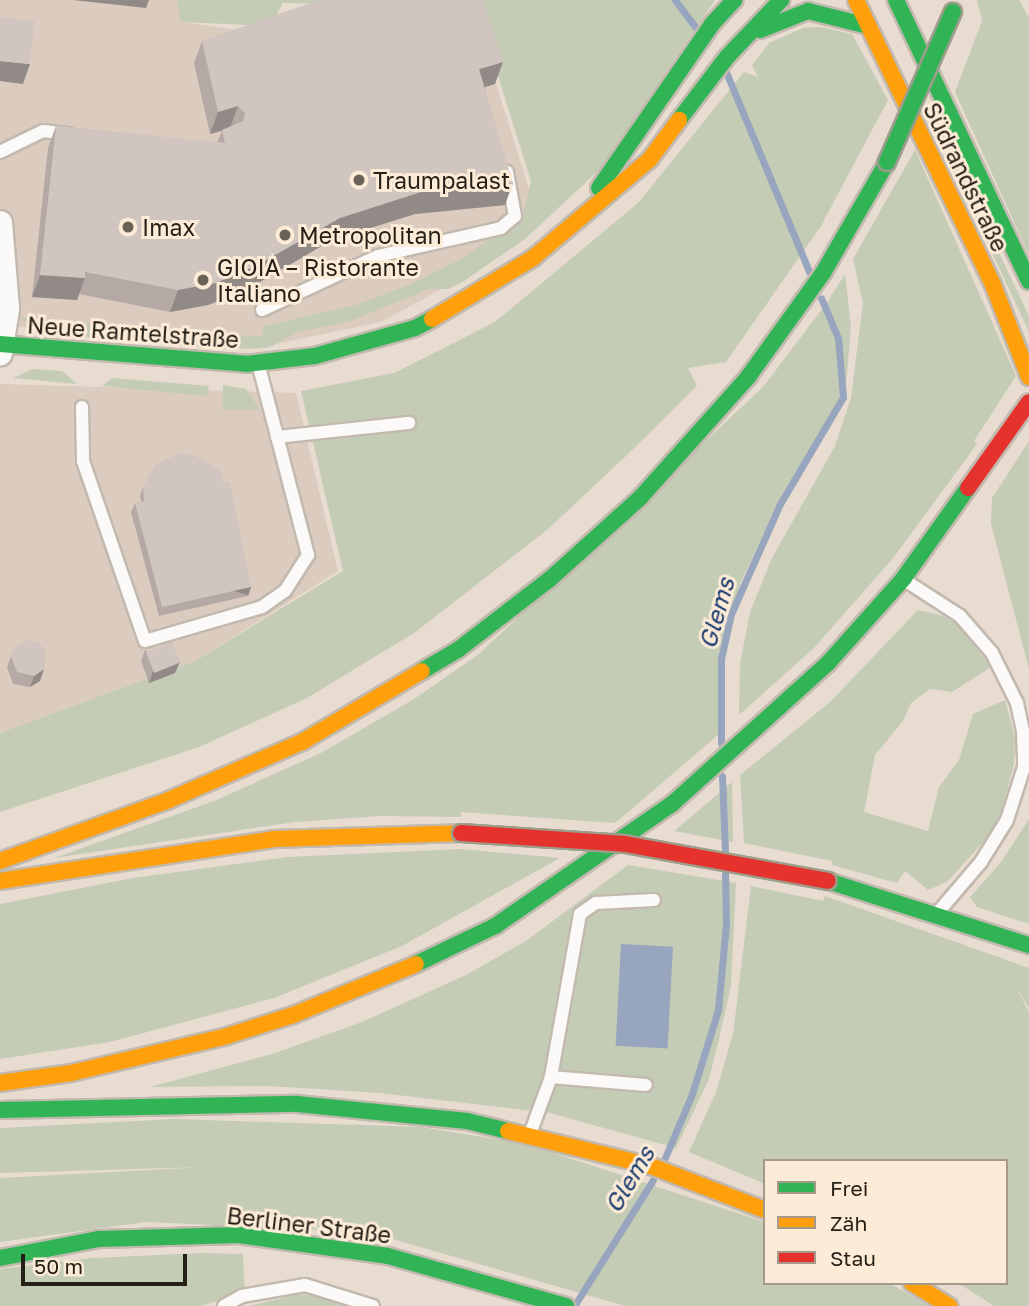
<!DOCTYPE html>
<meta charset="utf-8">
<style>
body{margin:0}
#map{position:relative;width:1029px;height:1306px;overflow:hidden;background:#e8dcd0;font-family:"Golos Text",sans-serif}
div>[style]{position:absolute}
[style*='--x']{left:calc(var(--x)*1px);top:calc(var(--y)*1px);width:calc(var(--w)*1px);rotate:calc(var(--a)*1deg)}
.commercial>*{inset:0;background:#dccbbf}
.green>*{inset:0;background:#c4ccb5}
.water>*{inset:0;background:#98a5be;transform-origin:0 0}
.stream>*{height:7px;margin:-3.5px;padding:0 3.5px;transform-origin:3.5px;border-radius:3.5px;background:#98a5be}
.roads{filter:drop-shadow(2px 0 #c2b9af) drop-shadow(-2px 0 #c2b9af) drop-shadow(0 2px #c2b9af) drop-shadow(0 -2px #c2b9af)}
.lane>*{height:12px;margin:-6px;padding:0 6px;transform-origin:6px;border-radius:6px;background:#fcfaf8}
.street>*{height:24px;margin:-12px;padding:0 12px;transform-origin:12px;border-radius:12px;background:#fcfaf8}
.fast>*{height:16px;margin:-8px;padding:0 8px;transform-origin:8px;border-radius:8px;background:#30b455}
.slow>*{height:16px;margin:-8px;padding:0 8px;transform-origin:8px;border-radius:8px;background:#ff9f0a}
.jam>*{height:16px;margin:-8px;padding:0 8px;transform-origin:8px;border-radius:8px;background:#e5322d}
.bridges{filter:drop-shadow(2px 0 #9c9d8a) drop-shadow(-2px 0 #9c9d8a) drop-shadow(0 2px #9c9d8a) drop-shadow(0 -2px #9c9d8a)}
.fast-bridge>*{height:16px;margin:-8px;padding:0 8px;transform-origin:8px;border-radius:8px;background:#30b455}
.jam-bridge>*{height:16px;margin:-8px;padding:0 8px;transform-origin:8px;border-radius:8px;background:#e5322d}
.wall>*{inset:0;background:#b4a9a4}
.shaded-wall>*{inset:0;background:#928a86;transform-origin:0 0}
.building>*{inset:0;background:#d1c5bf;transform-origin:0 0}
.dots>*{width:19px;height:19px;translate:-50% -50%;box-sizing:border-box;border:4px solid #fcebd7;border-radius:50%}
span{translate:-50% -50%;white-space:nowrap;text-align:center;line-height:1.15;-webkit-text-stroke:6px #fcebd7;paint-order:stroke}
.street-label{font-size:23px;color:#261f16}
.poi-label{font-size:23px;color:#261f16}
.left{translate:0 -50%;text-align:left}
.water-label{font-size:24px;color:#1b3c6f;font-style:italic}
.legend{position:absolute;left:763px;top:1159px;width:245px;height:126px;box-sizing:border-box;background:#fcebd7;border:2px solid #a6998a;margin:0;padding:9px 12px;list-style:none;font-size:21px;color:#261f16}
.legend li{display:flex;align-items:center;gap:14px;height:35px}
.legend b{width:35px;border:2px solid #a6998a}
.scale{position:absolute;left:21px;top:1254px;width:166px;height:32px;box-sizing:border-box;border:4px solid #261f16;border-top:0;padding-left:9px;font-size:21px;line-height:24px;white-space:nowrap;color:#261f16;-webkit-text-stroke:5px #fcebd7;paint-order:stroke}
</style>
<div id="map">
<div class="commercial">
<div style="clip-path:polygon(0 0,179px 0,182px 22px,251px 32px,470px 0,538px 218px,473px 272px,381px 322px,252px 349px,0 325px)"></div>
<div style="clip-path:polygon(0 384px,296px 393px,338px 571px,195px 661px,0 733px)"></div>
</div>
<div class="green">
<div style="clip-path:polygon(177px 0,340px 0,330px 4px,283px 3px,272px 23px,248px 25px,181px 22px)"></div>
<div style="clip-path:polygon(474px 0,715px 0,598px 171px,525px 239px,464px 281px,448px 289px,429px 289px,348px 322px,298px 332px,268px 348px,225px 349px,44px 333px,18px 317px,261px 337px,264px 326px,356px 305px,411px 284px,461px 259px,523px 216px,531px 181px)"></div>
<div style="clip-path:polygon(977px 0,1019px 0,1029px 18px,1029px 255px,955px 92px,982px 21px)"></div>
<div style="clip-path:polygon(820px 27px,852px 34px,888px 100px,821px 226px,726px 362px,688px 368px,697px 386px,627px 455px,547px 530px,414px 633px,307px 698px,199px 747px,0 812px,0 733px,195px 661px,343px 571px,301px 391px,394px 373px,495px 322px,638px 203px,744px 72px,758px 77px,752px 65px,769px 43px,803px 28px)"></div>
<div style="clip-path:polygon(933px 113px,1029px 316px,1029px 332px,930px 119px)"></div>
<div style="clip-path:polygon(915px 150px,1016px 376px,974px 441px,977px 444px,894px 557px,814px 648px,739px 715px,740px 664px,750px 612px,772px 558px,835px 446px,851px 398px,863px 303px,853px 259px)"></div>
<div style="clip-path:polygon(845px 274px,851px 327px,845px 396px,840px 338px,826px 304px)"></div>
<div style="clip-path:polygon(823px 308px,837px 341px,841px 397px,778px 503px,741px 582px,720px 658px,719px 734px,619px 820px,614px 823px,461px 812px,461px 817px,380px 816px,295px 822px,54px 858px,214px 801px,321px 753px,414px 699px,479px 654px,763px 387px)"></div>
<div style="clip-path:polygon(33px 369px,62px 371px,77px 384px,13px 378px)"></div>
<div style="clip-path:polygon(112px 378px,209px 386px,206px 396px,102px 386px)"></div>
<div style="clip-path:polygon(223px 385px,246px 389px,260px 410px,222px 410px)"></div>
<div style="clip-path:polygon(1029px 441px,1029px 669px,991px 524px,992px 498px)"></div>
<div style="clip-path:polygon(918px 610px,944px 616px,958px 625px,991px 667px,952px 692px,930px 689px,911px 703px,903px 721px,875px 755px,864px 812px,928px 831px,939px 787px,959px 760px,973px 714px,1005px 700px,1015px 737px,1014px 764px,1001px 813px,985px 840px,948px 881px,928px 890px,905px 871px,897px 883px,832px 865px,832px 861px,744px 843px,740px 775px,830px 702px)"></div>
<div style="clip-path:polygon(732px 782px,733px 842px,674px 831px)"></div>
<div style="clip-path:polygon(1029px 819px,1029px 924px,977px 907px,970px 897px,1001px 862px)"></div>
<div style="clip-path:polygon(461px 849px,560px 858px,402px 946px,274px 998px,110px 1042px,0 1059px,0 904px,133px 878px,288px 857px)"></div>
<div style="clip-path:polygon(628px 865px,736px 883px,731px 986px,719px 1039px,709px 1079px,676px 1148px,550px 1113px,380px 1093px,269px 1086px,150px 1087px,272px 1054px,362px 1022px,466px 975px,526px 941px)"></div>
<div style="clip-path:polygon(751px 886px,823px 901px,825px 896px,1029px 968px,1029px 1008px,1015px 985px,1029px 1012px,1029px 1306px,994px 1306px,958px 1283px,1006px 1283px,1006px 1161px,765px 1161px,765px 1184px,689px 1152px,716px 1092px,733px 1034px)"></div>
<div style="clip-path:polygon(175px 1119px,421px 1127px,526px 1144px,765px 1222px,765px 1283px,889px 1283px,929px 1306px,625px 1306px,368px 1232px,146px 1222px,0 1242px,0 1178px,205px 1167px,0 1173px,0 1128px)"></div>
<div style="clip-path:polygon(202px 1253px,243px 1254px,245px 1292px,201px 1306px,0 1306px,0 1269px,92px 1258px)"></div>
<div style="clip-path:polygon(299px 1294px,324px 1297px,357px 1306px,249px 1306px)"></div>
</div>
<div class="water">
<div style="left:621px;top:944px;width:52px;height:102px;rotate:3deg"></div>
</div>
<div class="stream">
<div style="--x:675;--y:0;--w:38;--a:53"></div>
<div style="--x:726;--y:72;--w:216;--a:67.4"></div>
<div style="--x:721;--y:743;--w:84;--a:-90"></div>
<div style="--x:721;--y:659;--w:46;--a:-77.5"></div>
<div style="--x:731;--y:614;--w:120;--a:-66"></div>
<div style="--x:780;--y:504;--w:124;--a:-59.5"></div>
<div style="--x:843;--y:397;--w:59;--a:-94.8"></div>
<div style="--x:838;--y:338;--w:43;--a:-113"></div>
<div style="--x:722;--y:776;--w:76;--a:87.7"></div>
<div style="--x:664;--y:1160;--w:72;--a:-67"></div>
<div style="--x:692;--y:1094;--w:88;--a:-72.8"></div>
<div style="--x:718;--y:1010;--w:86;--a:-84.7"></div>
<div style="--x:726;--y:924;--w:50;--a:-91.1"></div>
<div style="--x:576;--y:1303;--w:145;--a:-58"></div>
</div>
<div class="roads">
<div class="lane">
<div style="--x:0;--y:152;--w:48;--a:-26"></div>
<div style="--x:43;--y:131;--w:25;--a:7"></div>
<div style="--x:262;--y:310;--w:128;--a:-25"></div>
<div style="--x:378;--y:256;--w:126;--a:-12.8"></div>
<div style="--x:501;--y:228;--w:18;--a:-41"></div>
<div style="--x:515;--y:216;--w:45;--a:-100.3"></div>
<div style="--x:82;--y:407;--w:54;--a:88.9"></div>
<div style="--x:83;--y:461;--w:190;--a:71"></div>
<div style="--x:145;--y:641;--w:122;--a:-16.2"></div>
<div style="--x:262;--y:607;--w:28;--a:-35"></div>
<div style="--x:285;--y:591;--w:43;--a:-57.4"></div>
<div style="--x:308;--y:555;--w:198;--a:-104.6"></div>
<div style="--x:277;--y:437;--w:133;--a:-6.1"></div>
<div style="--x:906;--y:581;--w:64;--a:32.9"></div>
<div style="--x:960;--y:616;--w:49;--a:49.1"></div>
<div style="--x:992;--y:653;--w:56;--a:63.4"></div>
<div style="--x:1017;--y:703;--w:29;--a:78"></div>
<div style="--x:1023;--y:731;--w:36;--a:88"></div>
<div style="--x:1024;--y:767;--w:56;--a:107.8"></div>
<div style="--x:1007;--y:820;--w:49;--a:121.8"></div>
<div style="--x:981;--y:862;--w:63;--a:130.5"></div>
<div style="--x:551;--y:1077;--w:95;--a:4.8"></div>
<div style="--x:530;--y:1134;--w:61;--a:-69.8"></div>
<div style="--x:551;--y:1077;--w:166;--a:-79.9"></div>
<div style="--x:580;--y:914;--w:19;--a:-35"></div>
<div style="--x:596;--y:903;--w:58;--a:-3"></div>
<div style="--x:224;--y:1306;--w:21;--a:-29"></div>
<div style="--x:242;--y:1296;--w:64;--a:-9.9"></div>
<div style="--x:305;--y:1285;--w:71;--a:17.2"></div>
</div>
<div class="street">
<div style="--x:0;--y:223;--w:86;--a:85.3"></div>
<div style="--x:7;--y:309;--w:45;--a:99"></div>
</div>
<div class="fast">
<div style="--x:896;--y:0;--w:311;--a:64.7"></div>
<div style="--x:760;--y:30;--w:52;--a:-21.6"></div>
<div style="--x:808;--y:11;--w:62;--a:14"></div>
<div style="--x:679;--y:120;--w:79;--a:-52.7"></div>
<div style="--x:727;--y:57;--w:79;--a:-46.5"></div>
<div style="--x:599;--y:188;--w:199;--a:-55.4"></div>
<div style="--x:712;--y:24;--w:33;--a:-47"></div>
<div style="--x:0;--y:344;--w:247;--a:4.6"></div>
<div style="--x:246;--y:364;--w:69;--a:-6.6"></div>
<div style="--x:315;--y:356;--w:104;--a:-15.6"></div>
<div style="--x:415;--y:328;--w:19;--a:-28"></div>
<div style="--x:422;--y:671;--w:43;--a:-30.7"></div>
<div style="--x:459;--y:649;--w:115;--a:-37.6"></div>
<div style="--x:550;--y:579;--w:121;--a:-42"></div>
<div style="--x:640;--y:498;--w:162;--a:-48.2"></div>
<div style="--x:748;--y:377;--w:128;--a:-54.2"></div>
<div style="--x:823;--y:273;--w:128;--a:-60"></div>
<div style="--x:828;--y:881;--w:211;--a:17.7"></div>
<div style="--x:416;--y:964;--w:88;--a:-25.7"></div>
<div style="--x:495;--y:926;--w:215;--a:-34.6"></div>
<div style="--x:672;--y:804;--w:210;--a:-42.1"></div>
<div style="--x:828;--y:663;--w:113;--a:-48.2"></div>
<div style="--x:903;--y:579;--w:112;--a:-54.5"></div>
<div style="--x:0;--y:1110;--w:297;--a:-1.2"></div>
<div style="--x:297;--y:1104;--w:171;--a:5.7"></div>
<div style="--x:467;--y:1121;--w:42;--a:13.7"></div>
<div style="--x:0;--y:1258;--w:101;--a:-10.9"></div>
<div style="--x:99;--y:1239;--w:140;--a:-1.6"></div>
<div style="--x:239;--y:1235;--w:150;--a:8"></div>
<div style="--x:388;--y:1256;--w:185;--a:15.7"></div>
</div>
<div class="slow">
<div style="--x:856;--y:0;--w:316;--a:64.3"></div>
<div style="--x:993;--y:285;--w:99;--a:68.6"></div>
<div style="--x:432;--y:319;--w:118;--a:-31.1"></div>
<div style="--x:533;--y:258;--w:153;--a:-40.2"></div>
<div style="--x:650;--y:159;--w:49;--a:-53.4"></div>
<div style="--x:0;--y:861;--w:180;--a:-19.8"></div>
<div style="--x:169;--y:800;--w:145;--a:-23.6"></div>
<div style="--x:302;--y:742;--w:139;--a:-30.6"></div>
<div style="--x:0;--y:881;--w:277;--a:-8.7"></div>
<div style="--x:274;--y:839;--w:187;--a:-1.8"></div>
<div style="--x:0;--y:1083;--w:72;--a:-8"></div>
<div style="--x:71;--y:1073;--w:160;--a:-13.3"></div>
<div style="--x:227;--y:1036;--w:69;--a:-17.7"></div>
<div style="--x:293;--y:1015;--w:133;--a:-22.5"></div>
<div style="--x:508;--y:1131;--w:147;--a:13.8"></div>
<div style="--x:651;--y:1166;--w:122;--a:21.1"></div>
<div style="--x:912;--y:1283;--w:44;--a:31.9"></div>
</div>
<div class="jam">
<div style="--x:968;--y:488;--w:105;--a:-54.7"></div>
</div>
</div>
<div class="bridges">
<div class="fast-bridge">
<div style="--x:887;--y:162;--w:164;--a:-66.3"></div>
</div>
<div class="jam-bridge">
<div style="--x:461;--y:833;--w:164;--a:3.8"></div>
<div style="--x:625;--y:844;--w:206;--a:10.3"></div>
</div>
</div>
<div class="wall">
<div style="clip-path:polygon(202px 41px,495px 84px,485px 87px,505px 205px,415px 214px,332px 240px,248px 289px,208px 305px,170px 312px,79px 294px,77px 300px,32px 297px,48px 148px,56px 126px,217px 143px,222px 131px,210px 134px,194px 63px)"></div>
<div style="clip-path:polygon(143px 487px,251px 587px,248px 596px,159px 616px,131px 512px,135px 503px,141px 502px,140px 496px)"></div>
<div style="clip-path:polygon(145px 650px,175px 673px,149px 683px,141px 661px)"></div>
<div style="clip-path:polygon(11px 656px,40px 681px,30px 687px,13px 684px,7px 667px)"></div>
</div>
<div class="shaded-wall">
<div style="clip-path:polygon(73px 0,149px 0,146px 8px)"></div>
<div style="clip-path:polygon(0 61px,30px 64px,23px 84px,0 81px)"></div>
<div style="clip-path:polygon(503px 62px,495px 84px,471px 91px,479px 69px)"></div>
<div style="clip-path:polygon(238px 106px,230px 128px,210px 134px,218px 112px)"></div>
<div style="clip-path:polygon(513px 183px,505px 205px,415px 214px,332px 240px,248px 289px,208px 305px,170px 312px,178px 290px,340px 218px,424px 191px)"></div>
<div style="clip-path:polygon(40px 275px,85px 278px,77px 300px,32px 297px)"></div>
<div style="left:251px;top:587px;width:9px;height:91px;rotate:108deg"></div>
<div style="clip-path:polygon(180px 662px,175px 673px,149px 683px,153px 671px)"></div>
<div style="clip-path:polygon(44px 669px,40px 681px,30px 687px,34px 676px)"></div>
</div>
<div class="building">
<div style="clip-path:polygon(319px 0,483px 0,503px 62px,479px 69px,513px 183px,424px 191px,340px 218px,256px 266px,216px 283px,178px 290px,85px 272px,85px 278px,40px 275px,56px 126px,225px 143px,222px 130px,243px 121px,245px 113px,238px 106px,218px 112px,202px 41px)"></div>
<div style="clip-path:polygon(0 17px,34px 21px,30px 64px,0 61px)"></div>
<div style="clip-path:polygon(180px 453px,194px 455px,221px 472px,223px 483px,230px 482px,251px 587px,162px 607px,135px 503px,144px 501px,143px 487px,156px 464px)"></div>
<div style="clip-path:polygon(27px 640px,39px 643px,46px 652px,44px 669px,34px 676px,17px 672px,11px 656px,16px 645px)"></div>
<div style="left:172px;top:642px;width:22px;height:28px;rotate:68deg"></div>
</div>
<div class="dots">
<div style="left:359px;top:180px;background:#6a6157"></div>
<div style="left:128px;top:227px;background:#6a6157"></div>
<div style="left:285px;top:235px;background:#6a6157"></div>
<div style="left:203px;top:280px;background:#6a6157"></div>
</div>
<div class="street-label">
<span style="left:966px;top:177px;rotate:64deg">Südrandstraße</span>
<span style="left:133px;top:332px;rotate:4deg">Neue Ramtelstraße</span>
<span style="left:309px;top:1225px;rotate:7deg">Berliner Straße</span>
</div>
<div class="poi-label">
<span class="left" style="left:373px;top:180px">Traumpalast</span>
<span class="left" style="left:142px;top:227px">Imax</span>
<span class="left" style="left:299px;top:235px">Metropolitan</span>
<span class="left" style="left:217px;top:280px">GIOIA – Ristorante<br>Italiano</span>
</div>
<div class="water-label">
<span style="left:716px;top:613px;rotate:-74deg">Glems</span>
<span style="left:629px;top:1179px;rotate:-59deg">Glems</span>
</div>
<ul class="legend">
<li><b style="height:9px;background:#30b455"></b>Frei</li>
<li><b style="height:9px;background:#ff9f0a"></b>Zäh</li>
<li><b style="height:9px;background:#e5322d"></b>Stau</li>
</ul>
<div class="scale">50 m</div>
</div>
